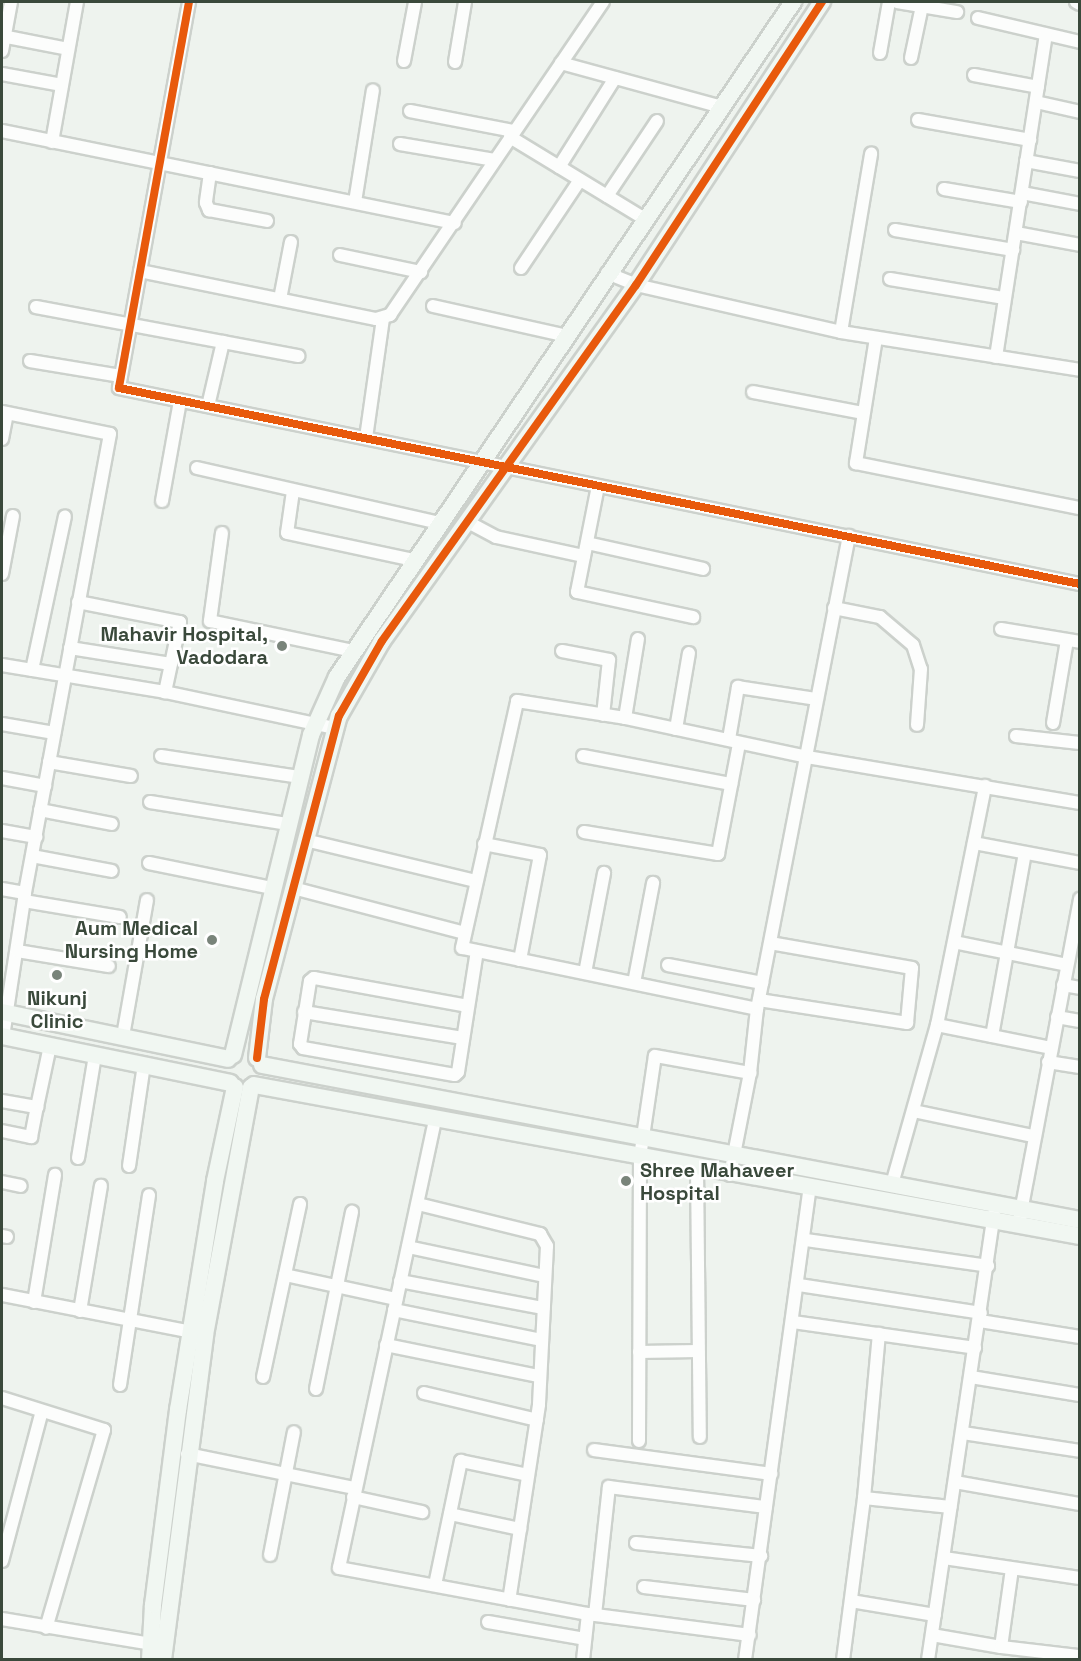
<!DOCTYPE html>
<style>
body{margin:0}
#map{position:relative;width:1081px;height:1661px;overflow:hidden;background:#eef3ee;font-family:"Space Grotesk",sans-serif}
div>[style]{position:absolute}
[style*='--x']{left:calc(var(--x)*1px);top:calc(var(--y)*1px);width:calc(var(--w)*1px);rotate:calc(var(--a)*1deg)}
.roads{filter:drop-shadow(2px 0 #ccd1cc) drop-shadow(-2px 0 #ccd1cc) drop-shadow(0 2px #ccd1cc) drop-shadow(0 -2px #ccd1cc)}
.street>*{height:12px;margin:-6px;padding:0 6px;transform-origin:6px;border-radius:6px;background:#fcfdfc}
.secondary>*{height:16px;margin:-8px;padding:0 8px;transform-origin:8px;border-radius:8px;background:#f1f7f2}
.cycleway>*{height:8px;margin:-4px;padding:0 4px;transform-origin:4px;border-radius:4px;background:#e8590c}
.dots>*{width:16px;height:16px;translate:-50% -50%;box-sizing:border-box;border:3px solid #fff;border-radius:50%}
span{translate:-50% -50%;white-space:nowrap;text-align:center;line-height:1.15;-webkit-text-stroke:5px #fff;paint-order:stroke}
.poi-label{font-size:20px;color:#3a493b;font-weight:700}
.right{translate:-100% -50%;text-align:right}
.left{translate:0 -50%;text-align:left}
.frame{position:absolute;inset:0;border:3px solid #3a493b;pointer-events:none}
</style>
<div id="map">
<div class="roads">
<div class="street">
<div style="--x:189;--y:2;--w:392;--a:100.3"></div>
<div style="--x:119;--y:388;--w:981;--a:11.53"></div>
<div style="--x:897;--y:2;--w:61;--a:9.5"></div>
<div style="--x:1076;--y:2;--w:4;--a:27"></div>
<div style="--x:978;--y:18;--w:105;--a:13.2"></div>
<div style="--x:2;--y:36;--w:67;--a:11.1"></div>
<div style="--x:2;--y:51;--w:50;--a:-79.6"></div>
<div style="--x:880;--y:53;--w:52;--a:-80"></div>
<div style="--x:911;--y:58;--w:53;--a:-78.1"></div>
<div style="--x:404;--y:61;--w:60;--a:-79.4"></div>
<div style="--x:455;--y:62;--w:61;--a:-80.5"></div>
<div style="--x:561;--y:63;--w:167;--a:15.3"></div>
<div style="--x:2;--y:74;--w:61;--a:10.4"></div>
<div style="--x:974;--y:75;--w:65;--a:10.6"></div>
<div style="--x:1036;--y:102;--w:45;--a:12.8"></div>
<div style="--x:410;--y:111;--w:106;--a:10.9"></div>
<div style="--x:918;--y:120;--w:114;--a:10.1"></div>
<div style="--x:2;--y:131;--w:462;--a:11.5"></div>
<div style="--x:510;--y:137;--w:158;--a:31.3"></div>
<div style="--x:52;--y:142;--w:142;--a:-79.9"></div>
<div style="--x:400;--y:144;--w:96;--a:9.6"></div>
<div style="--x:1026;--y:161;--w:55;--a:10.5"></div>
<div style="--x:559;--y:167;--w:105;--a:-57.8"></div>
<div style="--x:210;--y:173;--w:30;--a:98"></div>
<div style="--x:206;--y:203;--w:8;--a:67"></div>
<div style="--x:209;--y:210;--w:59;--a:10.7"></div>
<div style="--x:944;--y:189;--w:78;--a:9.6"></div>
<div style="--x:1022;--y:193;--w:59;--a:10.7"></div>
<div style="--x:607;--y:196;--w:90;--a:-56.3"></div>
<div style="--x:355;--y:202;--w:113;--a:-80.9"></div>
<div style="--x:895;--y:230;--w:120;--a:9.6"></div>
<div style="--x:1016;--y:233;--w:65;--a:10.6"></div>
<div style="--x:340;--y:255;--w:83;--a:11.9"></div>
<div style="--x:521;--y:268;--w:106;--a:-56.2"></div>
<div style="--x:140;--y:271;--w:241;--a:11.5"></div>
<div style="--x:376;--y:319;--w:15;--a:-16"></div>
<div style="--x:390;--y:315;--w:379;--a:-55.8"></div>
<div style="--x:607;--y:273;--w:31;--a:22"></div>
<div style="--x:636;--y:285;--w:210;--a:12.9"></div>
<div style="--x:841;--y:332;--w:242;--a:9"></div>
<div style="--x:890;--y:279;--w:116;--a:9.5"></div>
<div style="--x:280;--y:299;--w:58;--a:-79.1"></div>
<div style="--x:433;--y:306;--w:137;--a:12.6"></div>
<div style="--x:36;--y:307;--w:267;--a:10.6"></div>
<div style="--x:841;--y:332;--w:181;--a:-80.4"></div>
<div style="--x:876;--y:338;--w:127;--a:99.1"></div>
<div style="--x:856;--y:463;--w:228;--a:11.4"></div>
<div style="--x:996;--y:357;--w:326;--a:-81.2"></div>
<div style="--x:30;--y:361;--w:92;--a:9.4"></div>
<div style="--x:753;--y:392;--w:112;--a:10.8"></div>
<div style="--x:208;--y:406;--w:66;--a:-76.8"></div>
<div style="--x:2;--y:412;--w:110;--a:11.5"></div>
<div style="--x:110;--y:434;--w:467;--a:100.5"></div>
<div style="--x:25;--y:893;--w:146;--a:98.7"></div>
<div style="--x:366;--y:438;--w:120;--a:-81.9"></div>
<div style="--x:2;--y:439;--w:26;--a:-79"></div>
<div style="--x:197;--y:468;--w:248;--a:12.8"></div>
<div style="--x:598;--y:486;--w:108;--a:101.2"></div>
<div style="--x:577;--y:592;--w:119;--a:12.2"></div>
<div style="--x:293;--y:491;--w:42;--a:98.1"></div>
<div style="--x:287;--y:533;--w:130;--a:12"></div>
<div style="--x:162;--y:501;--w:102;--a:-79.8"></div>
<div style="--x:466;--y:521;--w:34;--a:28"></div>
<div style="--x:496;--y:537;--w:90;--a:12.2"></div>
<div style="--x:222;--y:533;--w:89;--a:97.8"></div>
<div style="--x:210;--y:621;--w:147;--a:11.8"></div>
<div style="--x:587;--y:543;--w:119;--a:12.6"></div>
<div style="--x:2;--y:574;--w:59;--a:-79.3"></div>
<div style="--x:78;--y:602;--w:104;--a:11.1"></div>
<div style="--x:180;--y:622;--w:72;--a:102.1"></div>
<div style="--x:834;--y:608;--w:47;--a:11.1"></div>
<div style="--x:880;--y:617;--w:43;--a:40.3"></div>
<div style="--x:913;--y:645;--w:25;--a:72"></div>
<div style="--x:921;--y:669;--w:56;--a:94.1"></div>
<div style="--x:1001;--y:629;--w:80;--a:9.3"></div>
<div style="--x:70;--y:648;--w:102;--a:9"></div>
<div style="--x:562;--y:651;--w:48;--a:10.8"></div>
<div style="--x:609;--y:660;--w:55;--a:96.2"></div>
<div style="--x:2;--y:665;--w:165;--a:9.4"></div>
<div style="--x:165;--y:692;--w:174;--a:12"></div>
<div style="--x:32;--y:670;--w:157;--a:-77.9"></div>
<div style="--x:625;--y:718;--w:80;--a:-80.7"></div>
<div style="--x:1053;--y:723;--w:84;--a:-80.4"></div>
<div style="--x:2;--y:724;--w:53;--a:9.8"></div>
<div style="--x:676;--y:729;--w:77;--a:-80.3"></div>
<div style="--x:1016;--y:736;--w:64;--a:6.2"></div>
<div style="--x:729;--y:739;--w:53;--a:-80.2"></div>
<div style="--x:738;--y:687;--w:79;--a:8.7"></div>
<div style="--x:161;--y:756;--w:141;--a:8.6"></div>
<div style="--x:583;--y:756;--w:151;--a:10.7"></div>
<div style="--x:49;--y:762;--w:83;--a:9.7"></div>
<div style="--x:2;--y:778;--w:44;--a:10.5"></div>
<div style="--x:150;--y:802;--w:140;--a:9.1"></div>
<div style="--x:40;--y:810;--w:73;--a:11"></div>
<div style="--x:2;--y:831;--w:35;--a:10"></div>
<div style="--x:584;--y:832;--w:136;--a:9.3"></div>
<div style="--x:718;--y:854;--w:112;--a:-79.2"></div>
<div style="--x:305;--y:840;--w:176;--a:13.5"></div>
<div style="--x:974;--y:843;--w:108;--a:10.7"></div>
<div style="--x:484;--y:844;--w:57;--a:11.1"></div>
<div style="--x:540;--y:855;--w:107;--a:100.8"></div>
<div style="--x:32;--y:856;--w:81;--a:10.6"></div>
<div style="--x:149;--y:863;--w:126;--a:11.5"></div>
<div style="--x:293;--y:888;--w:178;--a:14.7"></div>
<div style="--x:2;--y:889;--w:23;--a:10"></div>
<div style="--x:24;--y:901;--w:97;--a:9.5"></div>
<div style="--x:954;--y:942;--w:115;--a:11.5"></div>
<div style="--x:17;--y:951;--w:93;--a:9.3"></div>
<div style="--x:668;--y:965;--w:96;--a:10.8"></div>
<div style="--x:585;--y:973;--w:102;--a:-79.2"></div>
<div style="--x:634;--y:983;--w:102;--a:-79.2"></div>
<div style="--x:1063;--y:985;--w:17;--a:10"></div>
<div style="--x:759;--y:1000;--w:150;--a:8.8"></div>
<div style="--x:907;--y:1023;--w:55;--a:-84.8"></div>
<div style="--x:912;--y:968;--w:144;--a:-170"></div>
<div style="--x:468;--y:1006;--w:157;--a:-169.7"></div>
<div style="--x:314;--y:978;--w:5;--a:143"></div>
<div style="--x:310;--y:981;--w:64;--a:99"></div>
<div style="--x:300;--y:1044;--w:5;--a:53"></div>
<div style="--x:303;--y:1048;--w:154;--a:10.1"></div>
<div style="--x:455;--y:1075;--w:4;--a:-45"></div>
<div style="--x:458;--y:1072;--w:122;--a:-81.1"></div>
<div style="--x:757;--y:1009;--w:301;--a:-168.3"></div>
<div style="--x:462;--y:948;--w:253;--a:-77.4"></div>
<div style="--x:517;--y:701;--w:109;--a:8.9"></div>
<div style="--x:625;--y:718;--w:186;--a:12.1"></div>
<div style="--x:807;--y:757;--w:277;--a:9.6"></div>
<div style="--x:304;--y:1012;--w:161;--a:9.3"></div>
<div style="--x:1057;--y:1017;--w:23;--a:10"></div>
<div style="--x:937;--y:1025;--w:116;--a:11.4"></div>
<div style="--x:123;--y:1036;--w:138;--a:-80"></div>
<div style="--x:992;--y:1036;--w:186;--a:-79.8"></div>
<div style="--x:1048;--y:1062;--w:32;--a:9"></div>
<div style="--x:2;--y:1101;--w:36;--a:10"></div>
<div style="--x:37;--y:1107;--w:62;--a:-78"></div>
<div style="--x:914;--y:1111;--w:122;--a:11.9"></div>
<div style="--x:435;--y:1120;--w:458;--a:102.1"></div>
<div style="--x:339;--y:1568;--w:253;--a:10.5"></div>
<div style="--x:588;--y:1614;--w:163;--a:7.4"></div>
<div style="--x:2;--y:1131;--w:30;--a:12"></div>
<div style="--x:31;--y:1137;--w:31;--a:-79"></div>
<div style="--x:78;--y:1158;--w:104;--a:-80.6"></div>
<div style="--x:129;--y:1166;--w:103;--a:-81.6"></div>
<div style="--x:697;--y:1168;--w:269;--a:89.4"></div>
<div style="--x:730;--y:1175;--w:104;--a:-78.9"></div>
<div style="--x:750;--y:1073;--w:64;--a:-83.8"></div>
<div style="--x:757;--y:1009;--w:482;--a:-79"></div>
<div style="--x:2;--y:1182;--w:19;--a:12"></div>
<div style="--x:892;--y:1184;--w:165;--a:-74.2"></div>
<div style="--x:937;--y:1025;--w:244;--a:-78.6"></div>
<div style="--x:418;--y:1204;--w:126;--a:13.8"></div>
<div style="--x:540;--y:1234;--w:14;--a:60"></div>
<div style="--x:547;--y:1246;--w:159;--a:92.9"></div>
<div style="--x:539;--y:1405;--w:197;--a:98.7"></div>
<div style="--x:1020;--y:1217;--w:324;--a:-79.3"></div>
<div style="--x:2;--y:1236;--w:5;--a:11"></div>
<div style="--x:806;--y:1240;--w:184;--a:8.1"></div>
<div style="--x:408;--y:1247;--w:140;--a:12"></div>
<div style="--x:285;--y:1275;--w:114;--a:12.2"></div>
<div style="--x:400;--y:1281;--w:146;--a:10.7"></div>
<div style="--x:799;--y:1285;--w:184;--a:8.7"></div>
<div style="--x:2;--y:1295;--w:200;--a:11"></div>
<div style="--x:34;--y:1302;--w:129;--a:-80.6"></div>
<div style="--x:394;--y:1310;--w:150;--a:11.5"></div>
<div style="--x:80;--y:1311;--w:127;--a:-80.5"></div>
<div style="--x:980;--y:1321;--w:101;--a:9.1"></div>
<div style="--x:793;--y:1322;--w:184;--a:8.1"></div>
<div style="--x:386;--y:1345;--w:156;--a:11.5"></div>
<div style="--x:639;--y:1352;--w:59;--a:-1"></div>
<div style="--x:263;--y:1377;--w:177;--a:-77.9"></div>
<div style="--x:971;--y:1377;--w:110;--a:9.4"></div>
<div style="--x:120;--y:1385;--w:192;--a:-81.3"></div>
<div style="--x:316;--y:1389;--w:181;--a:-78.5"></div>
<div style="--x:424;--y:1393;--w:116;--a:13.4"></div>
<div style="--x:2;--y:1398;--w:107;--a:17.4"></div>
<div style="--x:104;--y:1430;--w:206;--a:106.3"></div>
<div style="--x:963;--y:1433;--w:118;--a:8.7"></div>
<div style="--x:639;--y:1441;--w:284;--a:-89.8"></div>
<div style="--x:640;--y:1157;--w:102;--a:-81.6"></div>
<div style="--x:655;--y:1056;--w:97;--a:10.1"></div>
<div style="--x:594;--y:1450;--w:179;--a:7.7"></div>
<div style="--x:187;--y:1454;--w:170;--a:11.5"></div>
<div style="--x:955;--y:1482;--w:127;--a:10"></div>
<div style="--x:353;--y:1497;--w:71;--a:12.3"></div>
<div style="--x:864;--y:1498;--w:87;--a:5.9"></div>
<div style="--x:450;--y:1514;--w:72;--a:12.1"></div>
<div style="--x:636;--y:1543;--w:126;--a:5.9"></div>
<div style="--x:270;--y:1555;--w:125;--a:-79"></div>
<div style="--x:944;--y:1558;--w:137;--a:8.4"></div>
<div style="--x:2;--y:1561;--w:155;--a:-75.1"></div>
<div style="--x:435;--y:1585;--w:127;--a:-78.2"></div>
<div style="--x:461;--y:1461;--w:68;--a:11.8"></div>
<div style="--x:644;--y:1587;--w:111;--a:6.7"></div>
<div style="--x:851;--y:1601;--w:85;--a:9.5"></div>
<div style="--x:595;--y:1615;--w:129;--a:-83.8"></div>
<div style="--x:609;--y:1487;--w:158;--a:7.3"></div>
<div style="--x:2;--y:1619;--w:157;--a:9.5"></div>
<div style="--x:488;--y:1622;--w:98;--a:9.9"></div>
<div style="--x:932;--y:1635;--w:70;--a:9.9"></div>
<div style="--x:1001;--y:1647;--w:79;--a:-82"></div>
<div style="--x:1001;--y:1647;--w:78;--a:6.7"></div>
<div style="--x:583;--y:1660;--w:46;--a:-83.8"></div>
<div style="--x:745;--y:1660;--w:477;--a:-82.2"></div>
<div style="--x:843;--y:1660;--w:163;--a:-82.6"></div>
<div style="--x:864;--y:1498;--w:165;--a:-84.8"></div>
<div style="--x:928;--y:1660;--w:451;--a:-81.6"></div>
</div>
<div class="secondary">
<div style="--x:2;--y:1012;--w:231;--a:11.7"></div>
<div style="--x:2;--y:1036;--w:233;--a:11.6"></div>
<div style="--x:233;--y:1055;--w:329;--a:-76.3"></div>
<div style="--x:311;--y:735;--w:64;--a:-65.9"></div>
<div style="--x:337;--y:677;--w:815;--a:-55.96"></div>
<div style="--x:257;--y:1058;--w:59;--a:-83.2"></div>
<div style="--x:264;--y:999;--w:293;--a:-75.2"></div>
<div style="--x:339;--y:716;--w:86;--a:-60.2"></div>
<div style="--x:382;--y:641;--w:437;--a:-54.5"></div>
<div style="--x:636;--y:285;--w:339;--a:-56.7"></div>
<div style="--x:262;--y:1065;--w:833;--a:10.73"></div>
<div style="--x:254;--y:1085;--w:840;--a:10.36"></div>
<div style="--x:150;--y:1660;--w:55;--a:-86.9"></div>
<div style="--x:153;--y:1605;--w:197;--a:-82.7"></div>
<div style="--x:178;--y:1410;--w:232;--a:-80.8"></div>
<div style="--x:215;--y:1181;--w:96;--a:-78"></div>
<div style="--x:163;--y:1660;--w:328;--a:-82.6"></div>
<div style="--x:205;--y:1335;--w:252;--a:-79.5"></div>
</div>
</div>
<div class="cycleway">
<div style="--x:189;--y:2;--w:392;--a:100.3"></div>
<div style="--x:119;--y:388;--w:981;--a:11.53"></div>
<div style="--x:257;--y:1058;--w:59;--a:-83.2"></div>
<div style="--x:264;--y:999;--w:293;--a:-75.2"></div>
<div style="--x:339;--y:716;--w:86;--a:-60.2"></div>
<div style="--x:382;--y:641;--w:437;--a:-54.5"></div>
<div style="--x:636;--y:285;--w:339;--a:-56.7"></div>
</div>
<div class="dots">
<div style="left:282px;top:646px;background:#79847a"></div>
<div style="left:212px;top:940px;background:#79847a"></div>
<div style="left:57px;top:975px;background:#79847a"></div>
<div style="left:626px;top:1181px;background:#79847a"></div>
</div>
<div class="poi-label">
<span class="right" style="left:268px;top:646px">Mahavir Hospital,<br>Vadodara</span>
<span class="right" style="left:198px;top:940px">Aum Medical<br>Nursing Home</span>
<span style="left:57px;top:1010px">Nikunj<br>Clinic</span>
<span class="left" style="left:640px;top:1182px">Shree Mahaveer<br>Hospital</span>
</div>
<div class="frame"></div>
</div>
